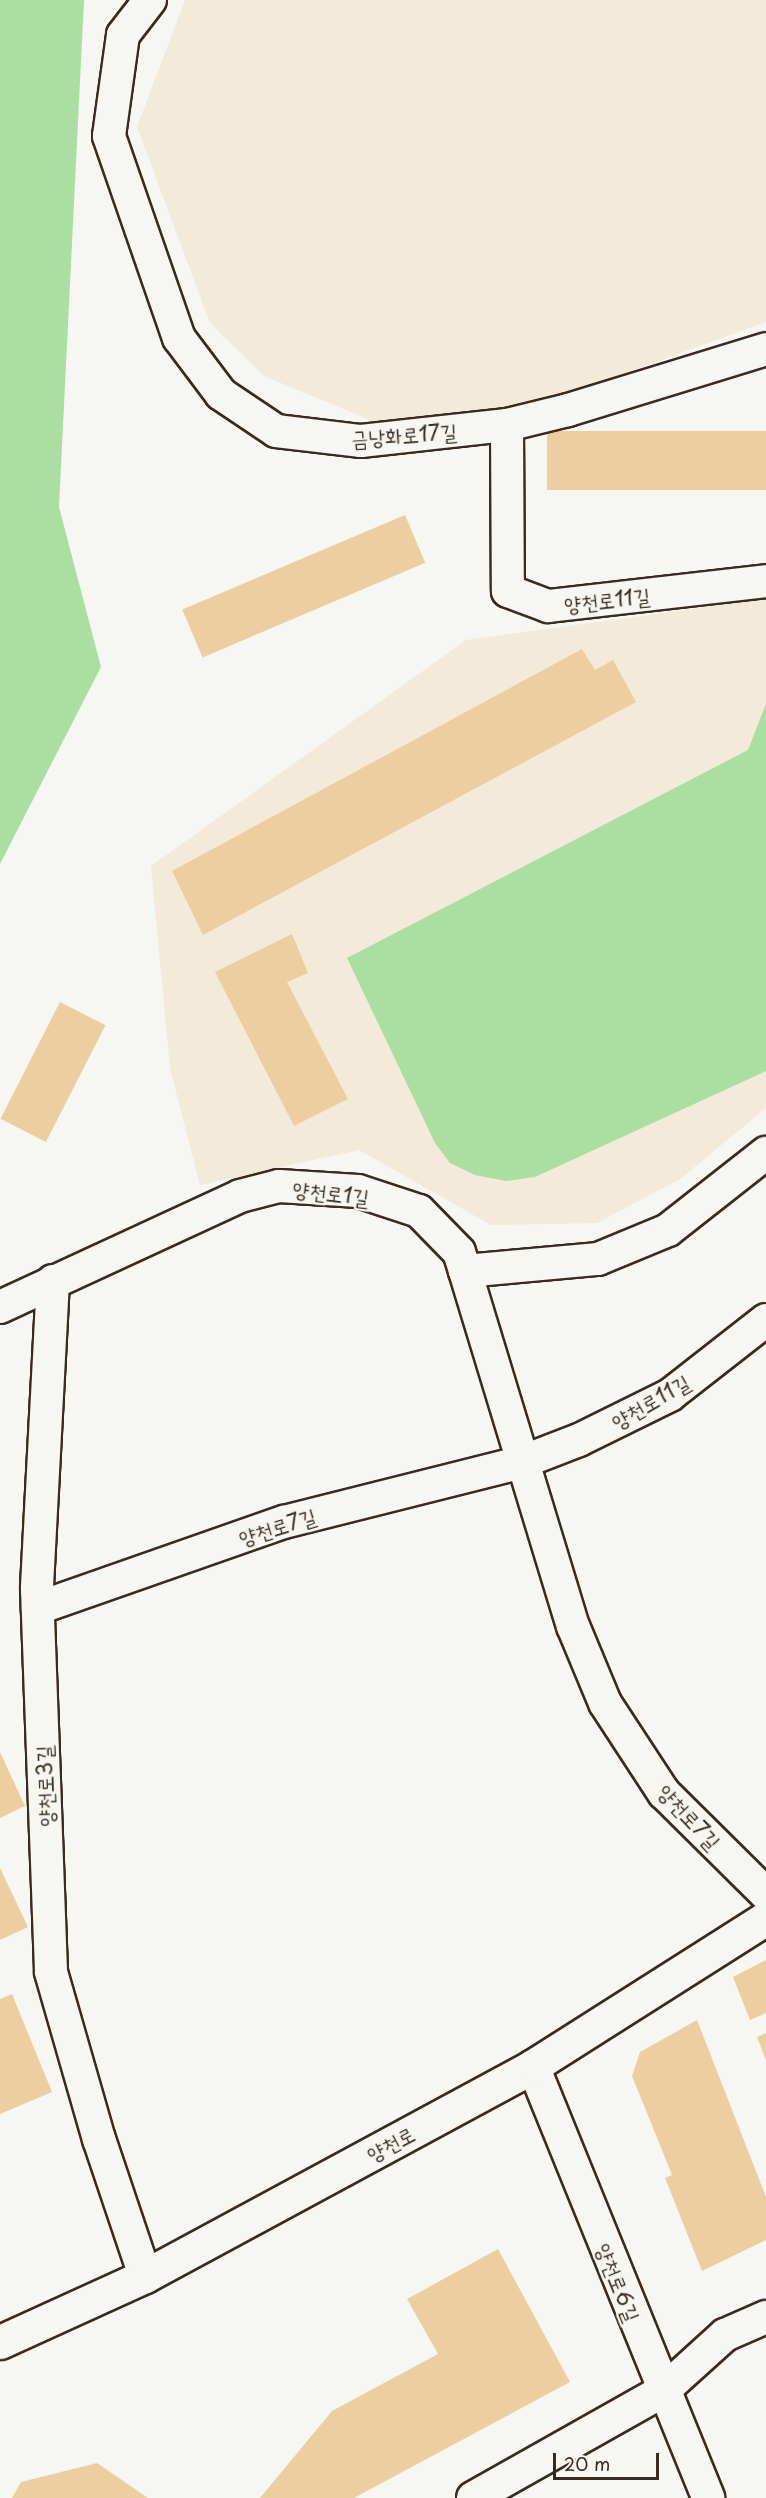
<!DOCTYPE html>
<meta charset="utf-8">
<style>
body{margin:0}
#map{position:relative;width:766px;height:2498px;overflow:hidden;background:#f6f6f2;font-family:"Playpen Sans","Poor Story",sans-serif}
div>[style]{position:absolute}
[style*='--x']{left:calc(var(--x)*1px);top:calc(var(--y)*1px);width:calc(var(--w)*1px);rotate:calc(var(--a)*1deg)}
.built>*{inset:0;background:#f3ead9}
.green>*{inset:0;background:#abdfa1}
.building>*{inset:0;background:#edcea0;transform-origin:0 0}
.roads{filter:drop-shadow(2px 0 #3b2a1e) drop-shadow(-2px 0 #3b2a1e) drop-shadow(0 2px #3b2a1e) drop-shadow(0 -2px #3b2a1e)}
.street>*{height:32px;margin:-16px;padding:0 16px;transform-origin:16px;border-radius:16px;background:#f6f6f2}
.secondary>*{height:33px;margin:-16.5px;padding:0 16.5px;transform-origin:16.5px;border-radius:16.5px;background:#f6f6f2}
span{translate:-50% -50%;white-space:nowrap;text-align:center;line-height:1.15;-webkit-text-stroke:4.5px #f6f6f2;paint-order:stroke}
.street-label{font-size:21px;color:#3b2a1e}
.scale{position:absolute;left:553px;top:2453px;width:106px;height:27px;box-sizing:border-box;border:3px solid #3b2a1e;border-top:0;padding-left:8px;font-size:18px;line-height:21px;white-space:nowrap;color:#3b2a1e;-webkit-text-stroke:4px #f6f6f2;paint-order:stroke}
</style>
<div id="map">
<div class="built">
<div style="clip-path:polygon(185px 0,766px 0,766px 322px,528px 408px,375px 422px,264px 376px,210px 323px,137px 127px)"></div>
<div style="clip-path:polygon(766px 599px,766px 1108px,680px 1179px,597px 1223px,491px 1225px,359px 1150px,200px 1185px,170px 1068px,151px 866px,466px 640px)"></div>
</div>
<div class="green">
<div style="clip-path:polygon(0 0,84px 0,59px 507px,101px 667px,0 864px)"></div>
<div style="clip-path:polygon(766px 704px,766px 1071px,535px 1177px,506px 1181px,475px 1175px,450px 1163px,435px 1143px,347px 958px,748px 750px)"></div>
</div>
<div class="building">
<div style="left:766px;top:431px;width:59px;height:219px;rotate:90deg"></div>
<div style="left:405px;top:515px;width:52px;height:242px;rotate:67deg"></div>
<div style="clip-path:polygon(582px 649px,595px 670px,613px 660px,636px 702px,203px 935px,172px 871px)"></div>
<div style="clip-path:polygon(292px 934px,308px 973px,287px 982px,348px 1099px,294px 1126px,215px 972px)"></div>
<div style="left:60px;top:1002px;width:51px;height:131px;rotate:27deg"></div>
<div style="clip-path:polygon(0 1752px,25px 1806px,0 1818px)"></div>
<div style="clip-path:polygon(0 1868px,28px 1927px,0 1940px)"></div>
<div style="clip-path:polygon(766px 1960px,766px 2013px,750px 2020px,733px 1977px)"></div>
<div style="clip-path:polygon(12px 1994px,52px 2092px,0 2114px,0 1999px)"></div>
<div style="clip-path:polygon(697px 2020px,766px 2197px,766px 2240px,702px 2271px,665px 2178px,672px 2175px,632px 2076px,640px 2052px)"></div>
<div style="clip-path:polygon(766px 2033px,766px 2060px,757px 2037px)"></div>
<div style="clip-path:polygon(498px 2249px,570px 2382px,354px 2498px,260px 2498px,332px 2411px,438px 2354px,407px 2299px)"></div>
<div style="clip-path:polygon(97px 2463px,148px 2498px,12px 2498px,21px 2482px)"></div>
</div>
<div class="roads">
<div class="street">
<div style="--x:150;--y:0;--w:44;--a:127.6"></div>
<div style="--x:123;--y:35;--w:102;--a:97.9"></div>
<div style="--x:109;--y:136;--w:214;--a:70.9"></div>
<div style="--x:179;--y:338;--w:70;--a:53.1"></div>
<div style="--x:221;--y:394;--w:66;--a:33.9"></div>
<div style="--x:276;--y:431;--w:86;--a:6.7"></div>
<div style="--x:361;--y:441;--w:147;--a:-6.3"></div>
<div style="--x:507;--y:425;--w:63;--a:-13.8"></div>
<div style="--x:568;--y:410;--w:207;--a:-17.1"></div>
<div style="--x:507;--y:425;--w:166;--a:89.7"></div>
<div style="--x:508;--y:591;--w:43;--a:20.6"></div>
<div style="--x:548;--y:606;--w:219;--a:-6.5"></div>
<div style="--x:465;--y:1271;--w:371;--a:73.1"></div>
<div style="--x:573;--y:1626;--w:83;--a:67.4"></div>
<div style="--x:605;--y:1703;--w:108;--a:56.8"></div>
<div style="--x:664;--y:1793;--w:144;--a:44.7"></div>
<div style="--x:53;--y:1281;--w:308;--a:93"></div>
<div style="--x:37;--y:1589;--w:383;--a:87.9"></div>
<div style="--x:51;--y:1972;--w:174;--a:74"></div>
<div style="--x:99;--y:2139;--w:145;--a:71.4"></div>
<div style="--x:0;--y:1307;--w:264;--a:-24.8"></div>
<div style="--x:240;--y:1196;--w:40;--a:-14.4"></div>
<div style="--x:279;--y:1186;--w:79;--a:3.6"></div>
<div style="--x:358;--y:1191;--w:64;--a:18.2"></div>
<div style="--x:419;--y:1211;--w:57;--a:45.7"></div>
<div style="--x:459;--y:1252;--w:20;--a:72"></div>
<div style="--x:465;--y:1271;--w:134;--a:-5.2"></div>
<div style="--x:598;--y:1259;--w:76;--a:-22.5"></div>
<div style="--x:668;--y:1230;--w:125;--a:-38.2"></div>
<div style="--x:38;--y:1608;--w:261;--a:-19.3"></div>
<div style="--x:284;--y:1522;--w:245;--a:-14.1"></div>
<div style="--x:522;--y:1462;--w:61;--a:-21.1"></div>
<div style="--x:579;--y:1440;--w:102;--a:-26.3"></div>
<div style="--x:670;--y:1395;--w:122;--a:-38"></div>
<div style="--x:533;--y:2066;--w:466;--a:67.9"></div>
<div style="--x:473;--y:2498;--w:218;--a:-29.4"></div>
<div style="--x:663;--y:2391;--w:84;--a:-42.1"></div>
<div style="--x:725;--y:2335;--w:45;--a:-23.7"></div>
</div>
<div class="secondary">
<div style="--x:0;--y:2342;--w:159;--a:-24.5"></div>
<div style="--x:145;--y:2276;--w:441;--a:-28.4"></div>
<div style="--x:533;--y:2066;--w:276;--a:-32.4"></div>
</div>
</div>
<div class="street-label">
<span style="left:404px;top:434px;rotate:-4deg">금낭화로17길</span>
<span style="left:607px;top:599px;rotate:-6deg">양천로11길</span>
<span style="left:331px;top:1192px;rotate:7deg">양천로1길</span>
<span style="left:650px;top:1401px;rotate:-30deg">양천로11길</span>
<span style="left:277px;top:1526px;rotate:-17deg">양천로7길</span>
<span style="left:44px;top:1786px;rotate:-92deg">양천로3길</span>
<span style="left:690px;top:1816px;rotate:47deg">양천로7길</span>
<span style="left:390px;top:2143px;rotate:-28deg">양천로</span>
<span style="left:619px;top:2282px;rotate:68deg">양천로6길</span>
</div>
<div class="scale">20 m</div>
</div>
